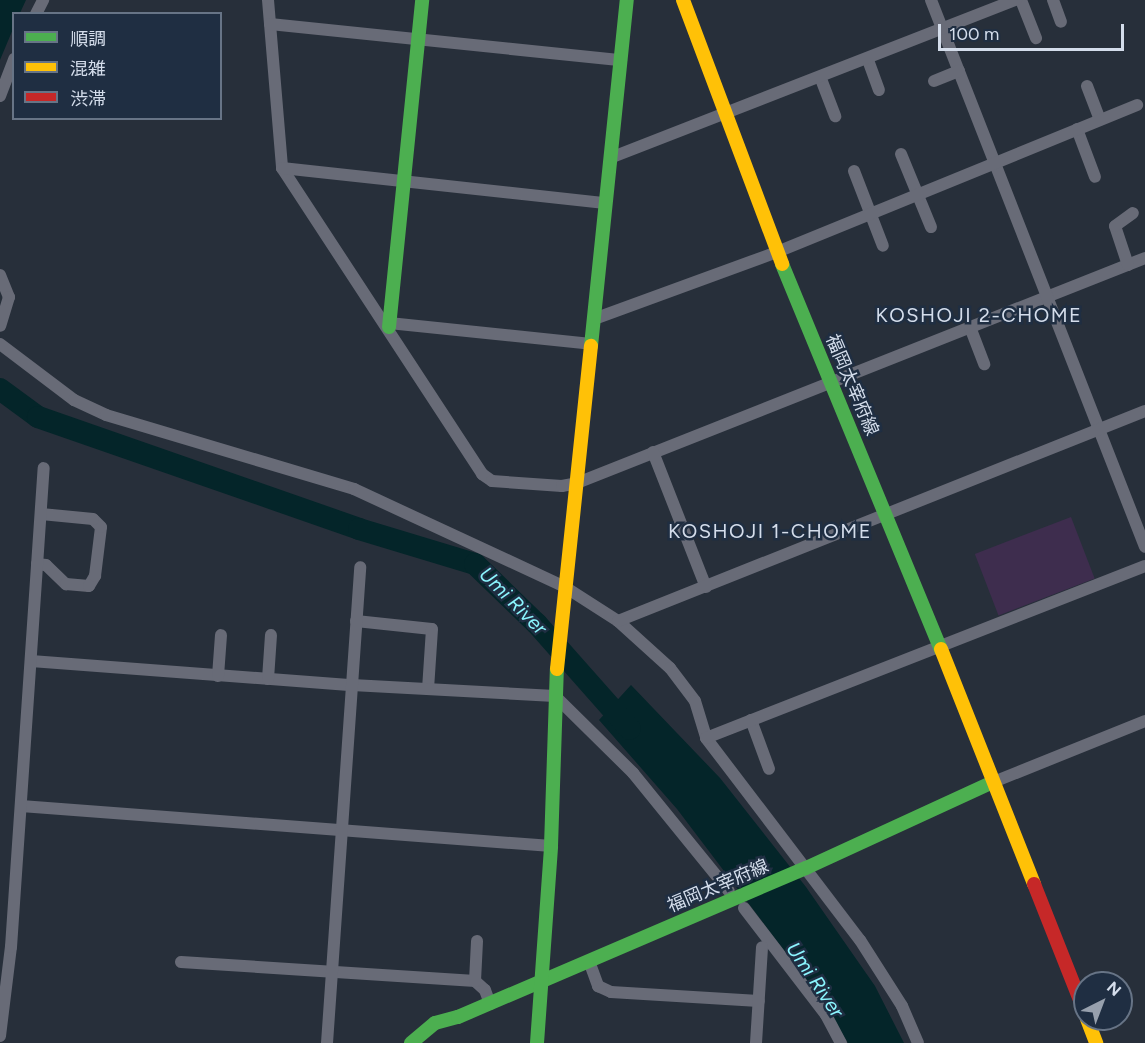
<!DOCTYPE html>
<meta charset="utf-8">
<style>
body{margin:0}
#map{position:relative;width:1145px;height:1043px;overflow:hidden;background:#272f3a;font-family:Figtree,"Noto Sans JP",sans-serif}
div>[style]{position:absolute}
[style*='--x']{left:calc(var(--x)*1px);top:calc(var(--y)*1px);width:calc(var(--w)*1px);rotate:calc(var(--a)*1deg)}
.green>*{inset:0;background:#3e2d4e;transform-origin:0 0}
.water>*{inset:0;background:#042529}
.river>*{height:22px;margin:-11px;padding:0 11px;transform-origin:11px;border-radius:11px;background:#042529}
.street>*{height:12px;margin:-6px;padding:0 6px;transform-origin:6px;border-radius:6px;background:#686b77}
.fast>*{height:14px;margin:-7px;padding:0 7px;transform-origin:7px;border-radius:7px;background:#4caf50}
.slow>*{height:14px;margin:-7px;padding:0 7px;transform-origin:7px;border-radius:7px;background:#ffc107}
.jam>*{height:14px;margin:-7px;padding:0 7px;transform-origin:7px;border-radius:7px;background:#c62828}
span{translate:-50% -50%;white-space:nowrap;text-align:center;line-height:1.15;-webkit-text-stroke:5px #1f2e42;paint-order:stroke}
.street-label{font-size:18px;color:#d4ddeb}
.neighbourhood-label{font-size:20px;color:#d4ddeb;letter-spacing:1.5px}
.water-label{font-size:20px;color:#8bf5fe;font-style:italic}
.legend{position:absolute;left:12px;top:12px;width:210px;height:108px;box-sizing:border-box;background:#1f2e42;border:2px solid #677486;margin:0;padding:8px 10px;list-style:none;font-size:18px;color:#d4ddeb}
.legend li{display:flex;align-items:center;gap:12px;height:30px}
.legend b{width:30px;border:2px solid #677486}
.north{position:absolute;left:1073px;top:971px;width:60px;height:60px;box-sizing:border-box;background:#1f2e42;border:2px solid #677486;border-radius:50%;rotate:42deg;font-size:16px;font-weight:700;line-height:24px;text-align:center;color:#d4ddeb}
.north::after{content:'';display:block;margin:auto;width:21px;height:27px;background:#97a0ad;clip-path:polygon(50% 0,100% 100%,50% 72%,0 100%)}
.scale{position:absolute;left:938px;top:24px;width:186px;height:27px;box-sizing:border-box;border:3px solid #d4ddeb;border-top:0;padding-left:8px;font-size:18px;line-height:21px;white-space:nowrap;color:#d4ddeb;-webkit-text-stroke:4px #1f2e42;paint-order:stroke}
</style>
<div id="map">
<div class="green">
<div style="left:1071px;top:517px;width:66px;height:103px;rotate:69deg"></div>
</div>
<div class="water">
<div style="clip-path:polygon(0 0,26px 0,20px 13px,14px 14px,13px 29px,0 60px)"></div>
<div style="clip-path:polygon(631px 685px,720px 778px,806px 887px,875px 986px,904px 1043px,848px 1043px,821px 999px,677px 809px,599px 720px)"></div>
</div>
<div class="river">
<div style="--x:0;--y:389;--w:47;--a:36.4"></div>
<div style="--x:38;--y:417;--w:340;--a:19.2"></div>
<div style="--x:359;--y:529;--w:121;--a:16.8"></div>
<div style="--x:475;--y:564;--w:86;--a:44.1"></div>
<div style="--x:537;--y:624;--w:140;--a:48.5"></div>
</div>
<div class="street">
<div style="--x:268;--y:0;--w:169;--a:85.2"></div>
<div style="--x:282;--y:168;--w:366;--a:56.8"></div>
<div style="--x:482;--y:474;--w:12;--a:35"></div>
<div style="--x:492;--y:481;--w:70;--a:4.1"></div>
<div style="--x:562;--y:486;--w:15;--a:-11"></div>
<div style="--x:577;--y:483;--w:611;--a:-21.61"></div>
<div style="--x:931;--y:0;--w:587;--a:68.63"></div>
<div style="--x:1021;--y:0;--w:41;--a:68.5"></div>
<div style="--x:1053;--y:0;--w:23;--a:70"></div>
<div style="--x:36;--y:14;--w:16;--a:-63"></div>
<div style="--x:270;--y:24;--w:353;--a:5.9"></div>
<div style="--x:868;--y:60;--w:32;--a:70"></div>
<div style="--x:821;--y:79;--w:40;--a:69"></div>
<div style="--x:934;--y:81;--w:27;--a:-22"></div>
<div style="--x:1087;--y:86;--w:36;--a:69"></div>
<div style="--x:0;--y:96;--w:40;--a:-69"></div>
<div style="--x:1077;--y:129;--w:51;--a:69.4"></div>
<div style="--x:901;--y:154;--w:79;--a:67.7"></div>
<div style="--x:610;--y:158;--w:436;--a:-21.3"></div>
<div style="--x:282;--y:168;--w:325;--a:6.2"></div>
<div style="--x:854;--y:171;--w:80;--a:68.9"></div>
<div style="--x:1128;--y:265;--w:41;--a:-108.4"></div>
<div style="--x:1115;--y:226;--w:22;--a:-36"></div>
<div style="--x:0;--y:275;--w:24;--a:68"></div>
<div style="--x:9;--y:297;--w:30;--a:107"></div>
<div style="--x:594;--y:319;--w:195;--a:-20.1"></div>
<div style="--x:777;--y:252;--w:389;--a:-22.2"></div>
<div style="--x:389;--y:323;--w:203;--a:5.9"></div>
<div style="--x:970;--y:327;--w:40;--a:69"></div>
<div style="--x:0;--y:344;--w:93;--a:37.1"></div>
<div style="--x:74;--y:400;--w:35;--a:25"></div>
<div style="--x:106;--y:415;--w:259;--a:16.6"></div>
<div style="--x:354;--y:489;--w:233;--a:24.9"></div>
<div style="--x:565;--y:587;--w:63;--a:32.7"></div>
<div style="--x:618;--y:621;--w:70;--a:42.1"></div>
<div style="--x:670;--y:668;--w:41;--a:52.9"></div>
<div style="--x:695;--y:701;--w:39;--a:73"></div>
<div style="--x:706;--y:738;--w:254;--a:52.7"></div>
<div style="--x:860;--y:940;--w:78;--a:57.5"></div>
<div style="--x:902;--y:1006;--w:40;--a:66.6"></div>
<div style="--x:653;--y:452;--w:145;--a:68.6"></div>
<div style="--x:37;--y:564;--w:9;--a:6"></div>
<div style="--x:46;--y:565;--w:28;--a:44"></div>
<div style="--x:66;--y:584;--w:23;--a:5"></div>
<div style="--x:89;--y:586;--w:12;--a:-59"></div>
<div style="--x:95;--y:576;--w:49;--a:-83"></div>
<div style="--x:101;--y:527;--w:11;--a:-135"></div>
<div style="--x:93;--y:519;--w:52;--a:-174.5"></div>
<div style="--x:356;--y:621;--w:76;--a:6"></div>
<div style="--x:432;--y:629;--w:60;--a:93.8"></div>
<div style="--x:618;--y:621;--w:567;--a:-21.73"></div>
<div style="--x:31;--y:661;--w:322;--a:4.3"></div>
<div style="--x:352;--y:685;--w:203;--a:3.1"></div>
<div style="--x:555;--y:696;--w:110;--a:44.6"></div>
<div style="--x:633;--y:773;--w:152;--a:50.9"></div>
<div style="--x:218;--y:676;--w:41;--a:-85.8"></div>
<div style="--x:268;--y:679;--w:44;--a:-86.1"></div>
<div style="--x:751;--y:720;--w:52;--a:69.8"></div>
<div style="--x:706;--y:738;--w:471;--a:-21.4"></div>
<div style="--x:991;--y:783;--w:166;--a:-21.9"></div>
<div style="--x:21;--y:806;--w:532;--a:4.32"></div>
<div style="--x:744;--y:908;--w:135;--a:52.5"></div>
<div style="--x:826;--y:1015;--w:32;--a:62"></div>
<div style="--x:589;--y:961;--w:27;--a:70"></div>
<div style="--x:598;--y:986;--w:14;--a:25"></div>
<div style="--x:611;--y:992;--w:148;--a:3.5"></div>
<div style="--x:181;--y:962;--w:295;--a:3.7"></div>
<div style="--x:475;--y:981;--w:13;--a:42"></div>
<div style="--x:485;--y:990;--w:15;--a:70"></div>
<div style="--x:475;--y:981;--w:40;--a:-87.1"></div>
<div style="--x:0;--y:1036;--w:90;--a:-83"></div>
<div style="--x:11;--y:947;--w:480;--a:-86.1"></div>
<div style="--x:327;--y:1043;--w:477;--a:-86"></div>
<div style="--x:756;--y:1043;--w:96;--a:-86.4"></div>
</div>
<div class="fast">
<div style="--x:782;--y:264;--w:417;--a:67.6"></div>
<div style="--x:389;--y:327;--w:329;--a:-84.2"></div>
<div style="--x:591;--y:346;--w:348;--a:-84.1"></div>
<div style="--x:411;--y:1043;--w:31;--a:-40"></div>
<div style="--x:435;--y:1023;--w:24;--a:-15"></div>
<div style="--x:458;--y:1017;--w:379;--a:-23.2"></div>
<div style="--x:806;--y:868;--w:204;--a:-24.7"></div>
<div style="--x:537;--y:1043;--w:197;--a:-85.9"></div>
<div style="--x:551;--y:846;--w:177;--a:-88.1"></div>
</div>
<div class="slow">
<div style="--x:683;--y:0;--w:282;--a:69.4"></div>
<div style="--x:941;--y:649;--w:253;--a:68.4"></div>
<div style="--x:557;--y:669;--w:325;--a:-84"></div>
<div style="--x:1087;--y:1019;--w:26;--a:69"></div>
</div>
<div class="jam">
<div style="--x:1034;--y:884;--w:139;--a:68.4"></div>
</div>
<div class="street-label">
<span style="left:852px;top:385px;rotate:67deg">福岡太宰府線</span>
<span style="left:718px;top:886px;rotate:-23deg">福岡太宰府線</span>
</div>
<div class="neighbourhood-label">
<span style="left:979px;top:315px">KOSHOJI 2-CHOME</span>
<span style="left:770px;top:531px">KOSHOJI 1-CHOME</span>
</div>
<div class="water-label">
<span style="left:513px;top:601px;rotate:45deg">Umi River</span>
<span style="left:815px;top:980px;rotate:56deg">Umi River</span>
</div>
<ul class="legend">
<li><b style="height:8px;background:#4caf50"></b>順調</li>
<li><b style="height:8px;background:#ffc107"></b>混雑</li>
<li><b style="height:8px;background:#c62828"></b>渋滞</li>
</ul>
<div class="north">N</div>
<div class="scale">100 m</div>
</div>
